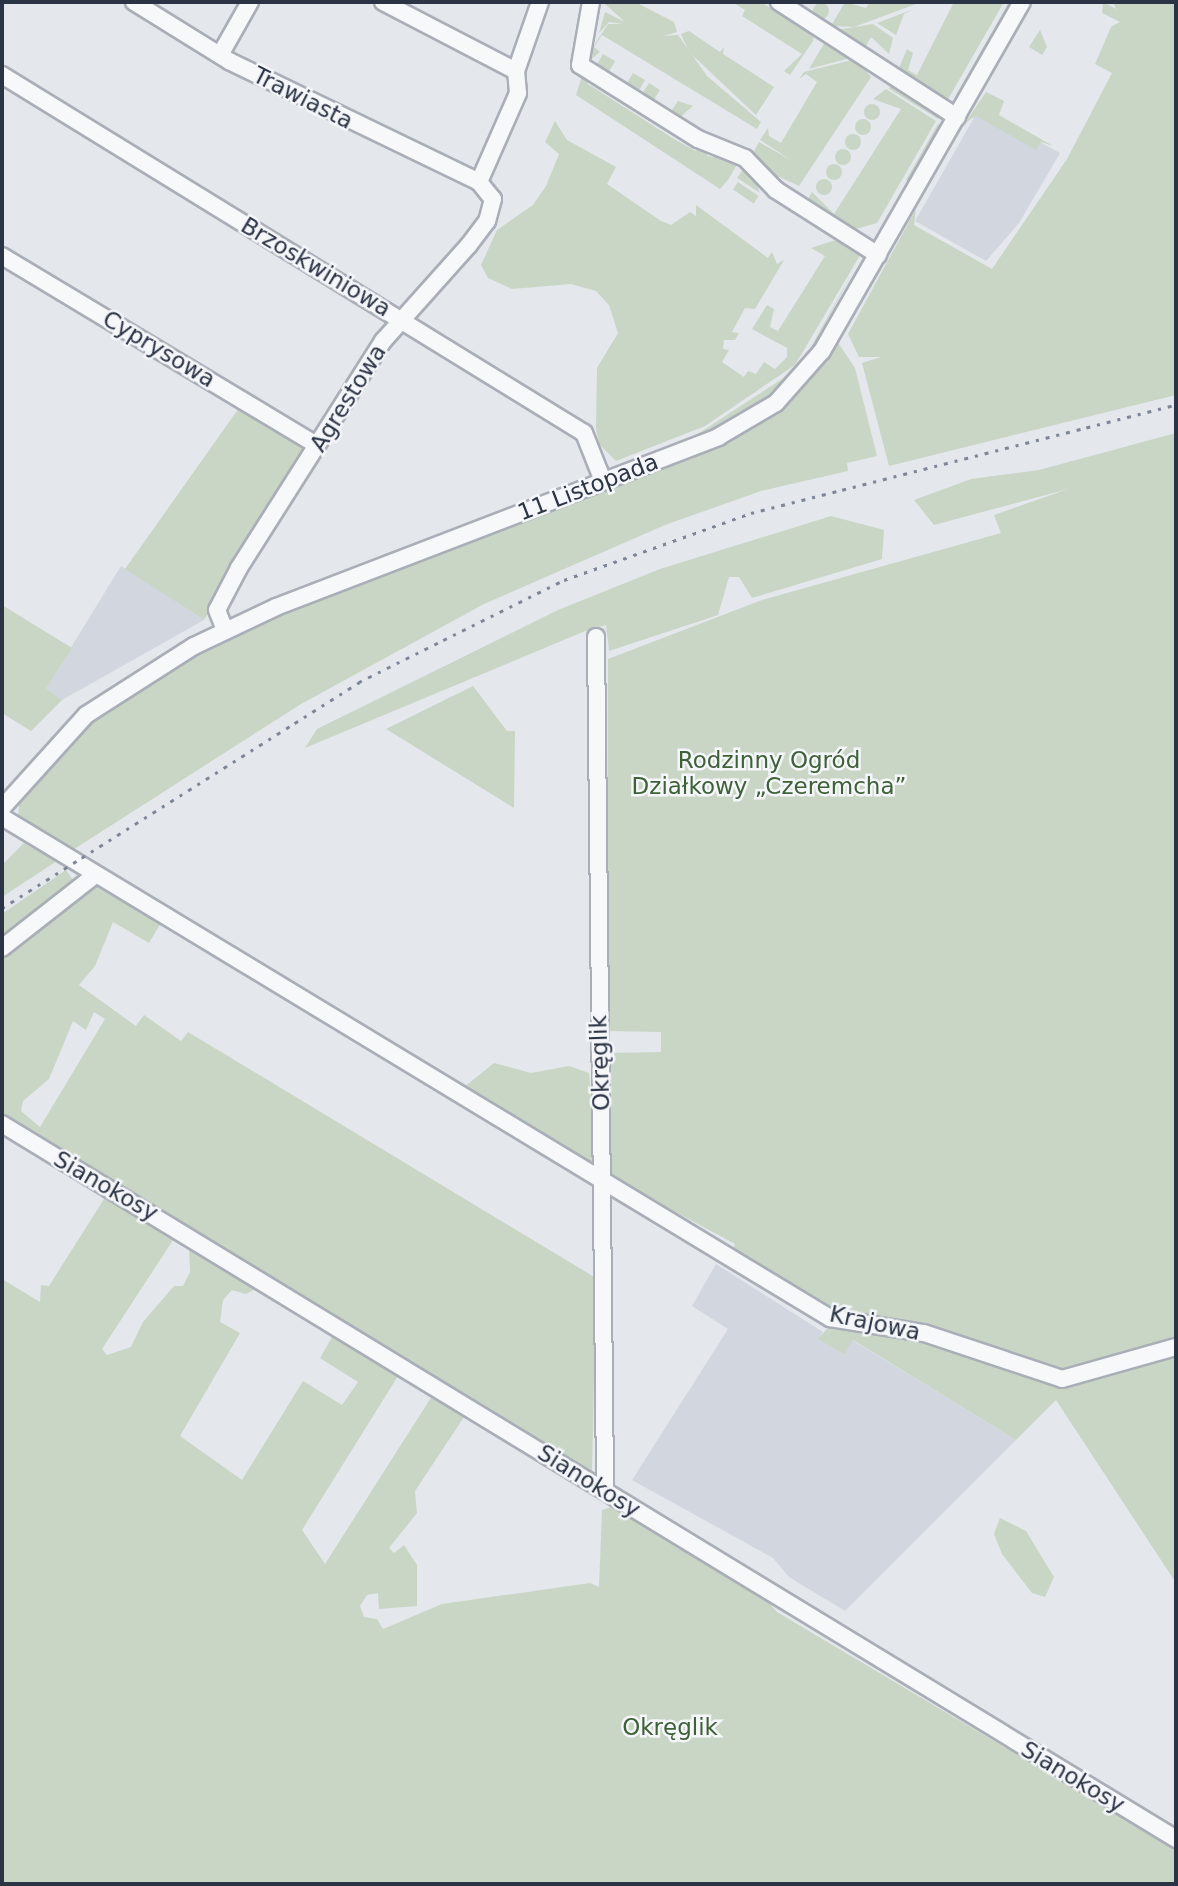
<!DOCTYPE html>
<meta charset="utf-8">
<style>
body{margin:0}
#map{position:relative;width:1178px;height:1886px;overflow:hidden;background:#e4e7ec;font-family:"DejaVu Sans",sans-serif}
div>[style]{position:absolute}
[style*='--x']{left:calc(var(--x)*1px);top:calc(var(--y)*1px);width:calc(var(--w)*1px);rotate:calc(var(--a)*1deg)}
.built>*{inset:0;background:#d2d6de}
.green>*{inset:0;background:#c9d6c5;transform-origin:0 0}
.round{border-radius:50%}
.roads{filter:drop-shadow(2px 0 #a9aeb7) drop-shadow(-2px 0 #a9aeb7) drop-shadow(0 2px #a9aeb7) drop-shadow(0 -2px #a9aeb7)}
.minor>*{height:16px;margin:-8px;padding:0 8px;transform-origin:8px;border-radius:8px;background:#f7f8fa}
.rail>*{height:2.5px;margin-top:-1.25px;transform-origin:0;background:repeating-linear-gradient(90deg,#7d8696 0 3.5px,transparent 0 10.5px)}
span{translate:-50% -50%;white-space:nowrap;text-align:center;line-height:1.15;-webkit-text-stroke:5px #f4f6f9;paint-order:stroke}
.street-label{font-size:23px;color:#2b3445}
.park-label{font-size:23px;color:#3f6138}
.frame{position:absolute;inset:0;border:4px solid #2b3445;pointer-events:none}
</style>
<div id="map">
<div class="built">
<div style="clip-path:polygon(979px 109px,1060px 153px,1019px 223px,986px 261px,915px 221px)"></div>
<div style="clip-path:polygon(121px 566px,204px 620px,62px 700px,46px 688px)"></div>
<div style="clip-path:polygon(716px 1264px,823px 1332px,819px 1339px,852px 1340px,1016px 1440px,845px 1611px,789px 1577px,773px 1558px,632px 1480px,728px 1329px,692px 1306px)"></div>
</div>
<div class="green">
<div style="clip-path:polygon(635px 2px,674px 22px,677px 32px,663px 36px,678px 35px,707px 76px,761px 122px,757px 129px,602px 35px,594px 47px,600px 52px,589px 61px,593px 47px,608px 24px,623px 24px,609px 22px,599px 33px,605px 12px,625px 22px,605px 4px)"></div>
<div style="clip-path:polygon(732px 2px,761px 2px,808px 33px,815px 29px,813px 41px,790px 75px,784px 71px,802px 54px,742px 16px,745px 10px)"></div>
<div style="clip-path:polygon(845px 2px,866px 8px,870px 2px,916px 4px,854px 27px,831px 26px)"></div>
<div style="clip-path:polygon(954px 2px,1004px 2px,947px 101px,899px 68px,907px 49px,913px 53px,908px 70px,917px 75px)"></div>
<div style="clip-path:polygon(1009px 2px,1014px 2px,957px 101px,955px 97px)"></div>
<div style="clip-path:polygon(1103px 2px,1116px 9px,1113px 2px,1176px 2px,1176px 395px,889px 466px,862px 363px,881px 357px,859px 357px,848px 334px,916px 209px,914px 225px,992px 269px,1067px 159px,1112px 73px,1095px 64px,1111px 27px,1120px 22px,1102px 13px)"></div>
<div class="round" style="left:813px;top:3px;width:16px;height:16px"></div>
<div style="clip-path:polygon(914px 9px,904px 14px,896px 35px,877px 23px)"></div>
<div style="clip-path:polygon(873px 24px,893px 38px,889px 54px,871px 37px,866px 46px,836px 30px)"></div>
<div style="clip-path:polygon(1040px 30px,1047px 47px,1042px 55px,1029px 47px)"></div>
<div style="clip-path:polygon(689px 31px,720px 52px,724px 47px,723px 54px,774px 87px,756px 115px,689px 52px,681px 34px)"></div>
<div style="clip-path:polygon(825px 42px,827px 42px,854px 57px,809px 69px)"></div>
<div style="left:603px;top:54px;width:14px;height:14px;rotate:30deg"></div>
<div style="clip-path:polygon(856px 59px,871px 77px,799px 186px,771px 173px,752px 155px,759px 142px,791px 160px,760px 140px,768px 128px,769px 136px,781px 143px,817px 82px,806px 74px,799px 79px,804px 72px)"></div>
<div style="clip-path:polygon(583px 73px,588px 84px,674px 139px,696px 151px,700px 145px,709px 147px,707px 156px,739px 161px,728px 180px,720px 189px,576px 95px)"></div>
<div style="left:633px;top:73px;width:14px;height:14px;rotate:30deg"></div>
<div style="left:649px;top:83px;width:13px;height:14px;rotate:32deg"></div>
<div style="clip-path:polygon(897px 85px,941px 114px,938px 119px,888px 88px)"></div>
<div style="clip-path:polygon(886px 89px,936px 121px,877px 223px,852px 230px,808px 199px,812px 192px,834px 214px,901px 109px,873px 99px)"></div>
<div style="clip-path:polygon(986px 92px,1004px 101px,999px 115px,1053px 146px,1041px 142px,1036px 150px,976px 116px,965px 123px)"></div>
<div style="clip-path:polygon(678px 101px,693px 106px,679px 118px,670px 113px)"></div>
<div class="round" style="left:864px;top:104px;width:16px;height:16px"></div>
<div class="round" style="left:855px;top:119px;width:16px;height:16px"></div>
<div style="clip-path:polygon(555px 121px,567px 140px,616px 167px,607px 184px,661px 221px,671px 225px,690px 212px,696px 216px,696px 205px,768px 258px,772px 252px,777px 264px,784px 260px,755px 309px,745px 308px,732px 332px,739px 333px,735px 340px,724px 340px,723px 349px,729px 350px,722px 362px,744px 377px,748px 371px,756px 374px,764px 362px,775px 369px,787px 357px,787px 348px,752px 329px,767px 305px,774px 309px,770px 327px,778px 331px,825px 256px,811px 248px,842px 238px,862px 252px,795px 365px,705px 426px,616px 461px,599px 444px,596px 428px,597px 368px,618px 333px,609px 305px,596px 291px,571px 284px,512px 289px,488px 278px,481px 265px,497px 230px,533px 205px,546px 186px,559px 154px,545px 142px)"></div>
<div style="clip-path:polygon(938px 124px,943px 127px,910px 183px,906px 180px)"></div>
<div class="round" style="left:845px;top:134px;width:16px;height:16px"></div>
<div class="round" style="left:835px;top:149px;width:16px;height:16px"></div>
<div class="round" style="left:826px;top:164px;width:16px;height:16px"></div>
<div style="clip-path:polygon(744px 168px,753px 176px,760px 193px,737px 178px)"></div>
<div class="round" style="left:816px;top:179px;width:16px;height:16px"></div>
<div style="left:738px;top:182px;width:25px;height:9px;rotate:34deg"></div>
<div style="clip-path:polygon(852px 273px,806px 360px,772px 397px,736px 422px,610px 472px,608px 470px,693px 437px,782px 379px,806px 356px)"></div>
<div style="clip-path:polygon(837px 341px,855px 368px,877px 456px,847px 463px,848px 471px,761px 491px,665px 525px,484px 604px,301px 704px,68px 853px,18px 821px,19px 801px,87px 724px,154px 675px,247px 625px,738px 434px,792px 398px)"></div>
<div style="clip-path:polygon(239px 408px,303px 443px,307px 454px,204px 620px,125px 569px)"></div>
<div style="clip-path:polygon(1176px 433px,1176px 1339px,1059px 1374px,908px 1321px,835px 1315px,733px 1251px,735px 1244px,607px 1175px,605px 1053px,661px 1052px,661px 1032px,607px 1031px,608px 659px,762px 600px,1001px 533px,994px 515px,1068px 489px,934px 525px,914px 500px,971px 479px,1039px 470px)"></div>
<div style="clip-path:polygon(831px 516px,884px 530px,882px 559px,752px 598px,739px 577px,729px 577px,718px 615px,609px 651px,606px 625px,590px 629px,305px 748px,317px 729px,558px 610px,660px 569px)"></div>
<div style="clip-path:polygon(2px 605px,72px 648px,46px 688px,62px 700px,31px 731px,2px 713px)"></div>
<div style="clip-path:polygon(473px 686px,507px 731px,515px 731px,514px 808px,386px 729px)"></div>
<div style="clip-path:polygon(24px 843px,57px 861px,2px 897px,2px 865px)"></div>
<div style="clip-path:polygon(evenodd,66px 870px,73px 880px,63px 893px,93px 884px,161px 923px,149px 943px,113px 922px,95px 966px,79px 985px,136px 1026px,144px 1015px,181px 1041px,188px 1032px,596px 1278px,592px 1473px,2px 1118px,2px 914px,66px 870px,94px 1012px,105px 1019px,40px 1127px,21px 1111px,23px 1101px,49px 1079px,73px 1021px,86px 1030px,94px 1012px)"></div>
<div style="clip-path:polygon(494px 1063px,531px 1073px,569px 1066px,589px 1073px,597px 1168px,463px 1088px)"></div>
<div style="clip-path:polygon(104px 1199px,117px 1199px,177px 1234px,102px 1349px,107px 1355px,131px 1347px,143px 1322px,174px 1286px,183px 1286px,190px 1272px,189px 1246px,258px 1288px,246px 1294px,232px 1290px,223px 1300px,220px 1322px,240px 1333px,180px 1436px,242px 1480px,303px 1381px,342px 1405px,358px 1382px,320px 1358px,335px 1332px,398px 1376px,302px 1530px,325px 1564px,432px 1396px,464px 1417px,415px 1491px,417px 1513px,389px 1548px,394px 1553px,404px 1545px,417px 1565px,417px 1606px,379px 1609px,378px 1593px,367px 1595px,360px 1606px,364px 1617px,377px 1619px,383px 1629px,442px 1604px,590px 1583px,599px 1587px,602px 1510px,615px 1506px,761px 1594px,777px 1612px,1176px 1849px,1176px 1884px,2px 1884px,2px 1279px,40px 1302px,41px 1285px,49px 1286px)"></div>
<div style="clip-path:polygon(832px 1323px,909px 1337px,1061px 1389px,1176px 1353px,1176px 1583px,1056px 1400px,1016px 1440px,853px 1340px,844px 1354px,818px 1339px)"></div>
<div style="clip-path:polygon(1000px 1518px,1026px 1531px,1054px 1577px,1045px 1597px,1032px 1593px,1002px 1554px,994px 1534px)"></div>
</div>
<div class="roads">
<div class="minor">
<div style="--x:134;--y:2;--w:112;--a:31.8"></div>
<div style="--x:229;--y:61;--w:278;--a:25.8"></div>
<div style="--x:479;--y:182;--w:22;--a:51"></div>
<div style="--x:493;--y:199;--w:23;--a:105"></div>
<div style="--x:487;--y:221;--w:31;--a:127"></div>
<div style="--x:468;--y:246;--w:127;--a:131.8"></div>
<div style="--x:383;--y:341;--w:269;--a:122.4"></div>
<div style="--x:239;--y:568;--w:47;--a:117.6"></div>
<div style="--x:217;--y:610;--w:22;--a:68"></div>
<div style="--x:383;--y:2;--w:150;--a:27.4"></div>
<div style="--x:591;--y:2;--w:64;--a:99.9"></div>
<div style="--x:580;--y:65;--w:139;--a:32.1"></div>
<div style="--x:698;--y:139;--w:51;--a:22"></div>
<div style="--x:745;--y:158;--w:45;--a:45.9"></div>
<div style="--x:776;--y:190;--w:121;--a:32.5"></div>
<div style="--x:779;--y:2;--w:212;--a:32.9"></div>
<div style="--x:220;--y:55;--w:61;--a:-60.5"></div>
<div style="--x:2;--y:75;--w:683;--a:31.6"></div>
<div style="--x:584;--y:433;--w:52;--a:68.4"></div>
<div style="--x:479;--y:182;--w:97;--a:-66.3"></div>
<div style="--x:518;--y:93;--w:22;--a:-95"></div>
<div style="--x:516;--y:71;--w:73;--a:-70.8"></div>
<div style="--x:2;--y:256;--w:366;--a:31"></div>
<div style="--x:596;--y:637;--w:852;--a:89.39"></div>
<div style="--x:2;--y:808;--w:125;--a:-47.9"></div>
<div style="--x:86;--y:715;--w:128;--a:-32.6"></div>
<div style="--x:194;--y:646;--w:91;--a:-25.4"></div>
<div style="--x:276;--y:607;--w:474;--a:-21"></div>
<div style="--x:718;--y:437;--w:67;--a:-30.4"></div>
<div style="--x:776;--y:403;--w:69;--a:-48.5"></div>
<div style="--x:822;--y:351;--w:402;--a:-60.2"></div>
<div style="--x:2;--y:817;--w:968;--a:31.18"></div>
<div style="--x:830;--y:1318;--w:95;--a:9.1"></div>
<div style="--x:924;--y:1333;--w:145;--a:18.4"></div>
<div style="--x:1062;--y:1379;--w:118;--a:-15.7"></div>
<div style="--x:2;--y:948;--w:118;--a:-38.1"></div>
<div style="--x:2;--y:1124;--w:1375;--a:31.34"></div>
</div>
</div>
<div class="rail">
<div style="--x:2;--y:908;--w:423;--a:-32.3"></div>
<div style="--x:359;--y:682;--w:229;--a:-26.5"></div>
<div style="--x:564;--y:580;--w:199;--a:-19.7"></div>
<div style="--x:751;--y:513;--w:439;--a:-14.3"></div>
</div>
<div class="street-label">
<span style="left:303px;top:98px;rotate:27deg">Trawiasta</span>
<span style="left:316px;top:267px;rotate:31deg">Brzoskwiniowa</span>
<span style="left:159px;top:349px;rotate:31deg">Cyprysowa</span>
<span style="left:348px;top:398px;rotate:-58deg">Agrestowa</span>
<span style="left:588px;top:487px;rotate:-21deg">11 Listopada</span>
<span style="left:600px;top:1063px;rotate:-92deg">Okręglik</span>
<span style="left:106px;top:1186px;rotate:30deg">Sianokosy</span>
<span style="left:875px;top:1323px;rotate:12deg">Krajowa</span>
<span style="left:589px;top:1481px;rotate:32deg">Sianokosy</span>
<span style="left:1073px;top:1777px;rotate:31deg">Sianokosy</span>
</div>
<div class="park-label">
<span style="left:769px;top:773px">Rodzinny Ogród<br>Działkowy „Czeremcha”</span>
<span style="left:670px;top:1727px">Okręglik</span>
</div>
<div class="frame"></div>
</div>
